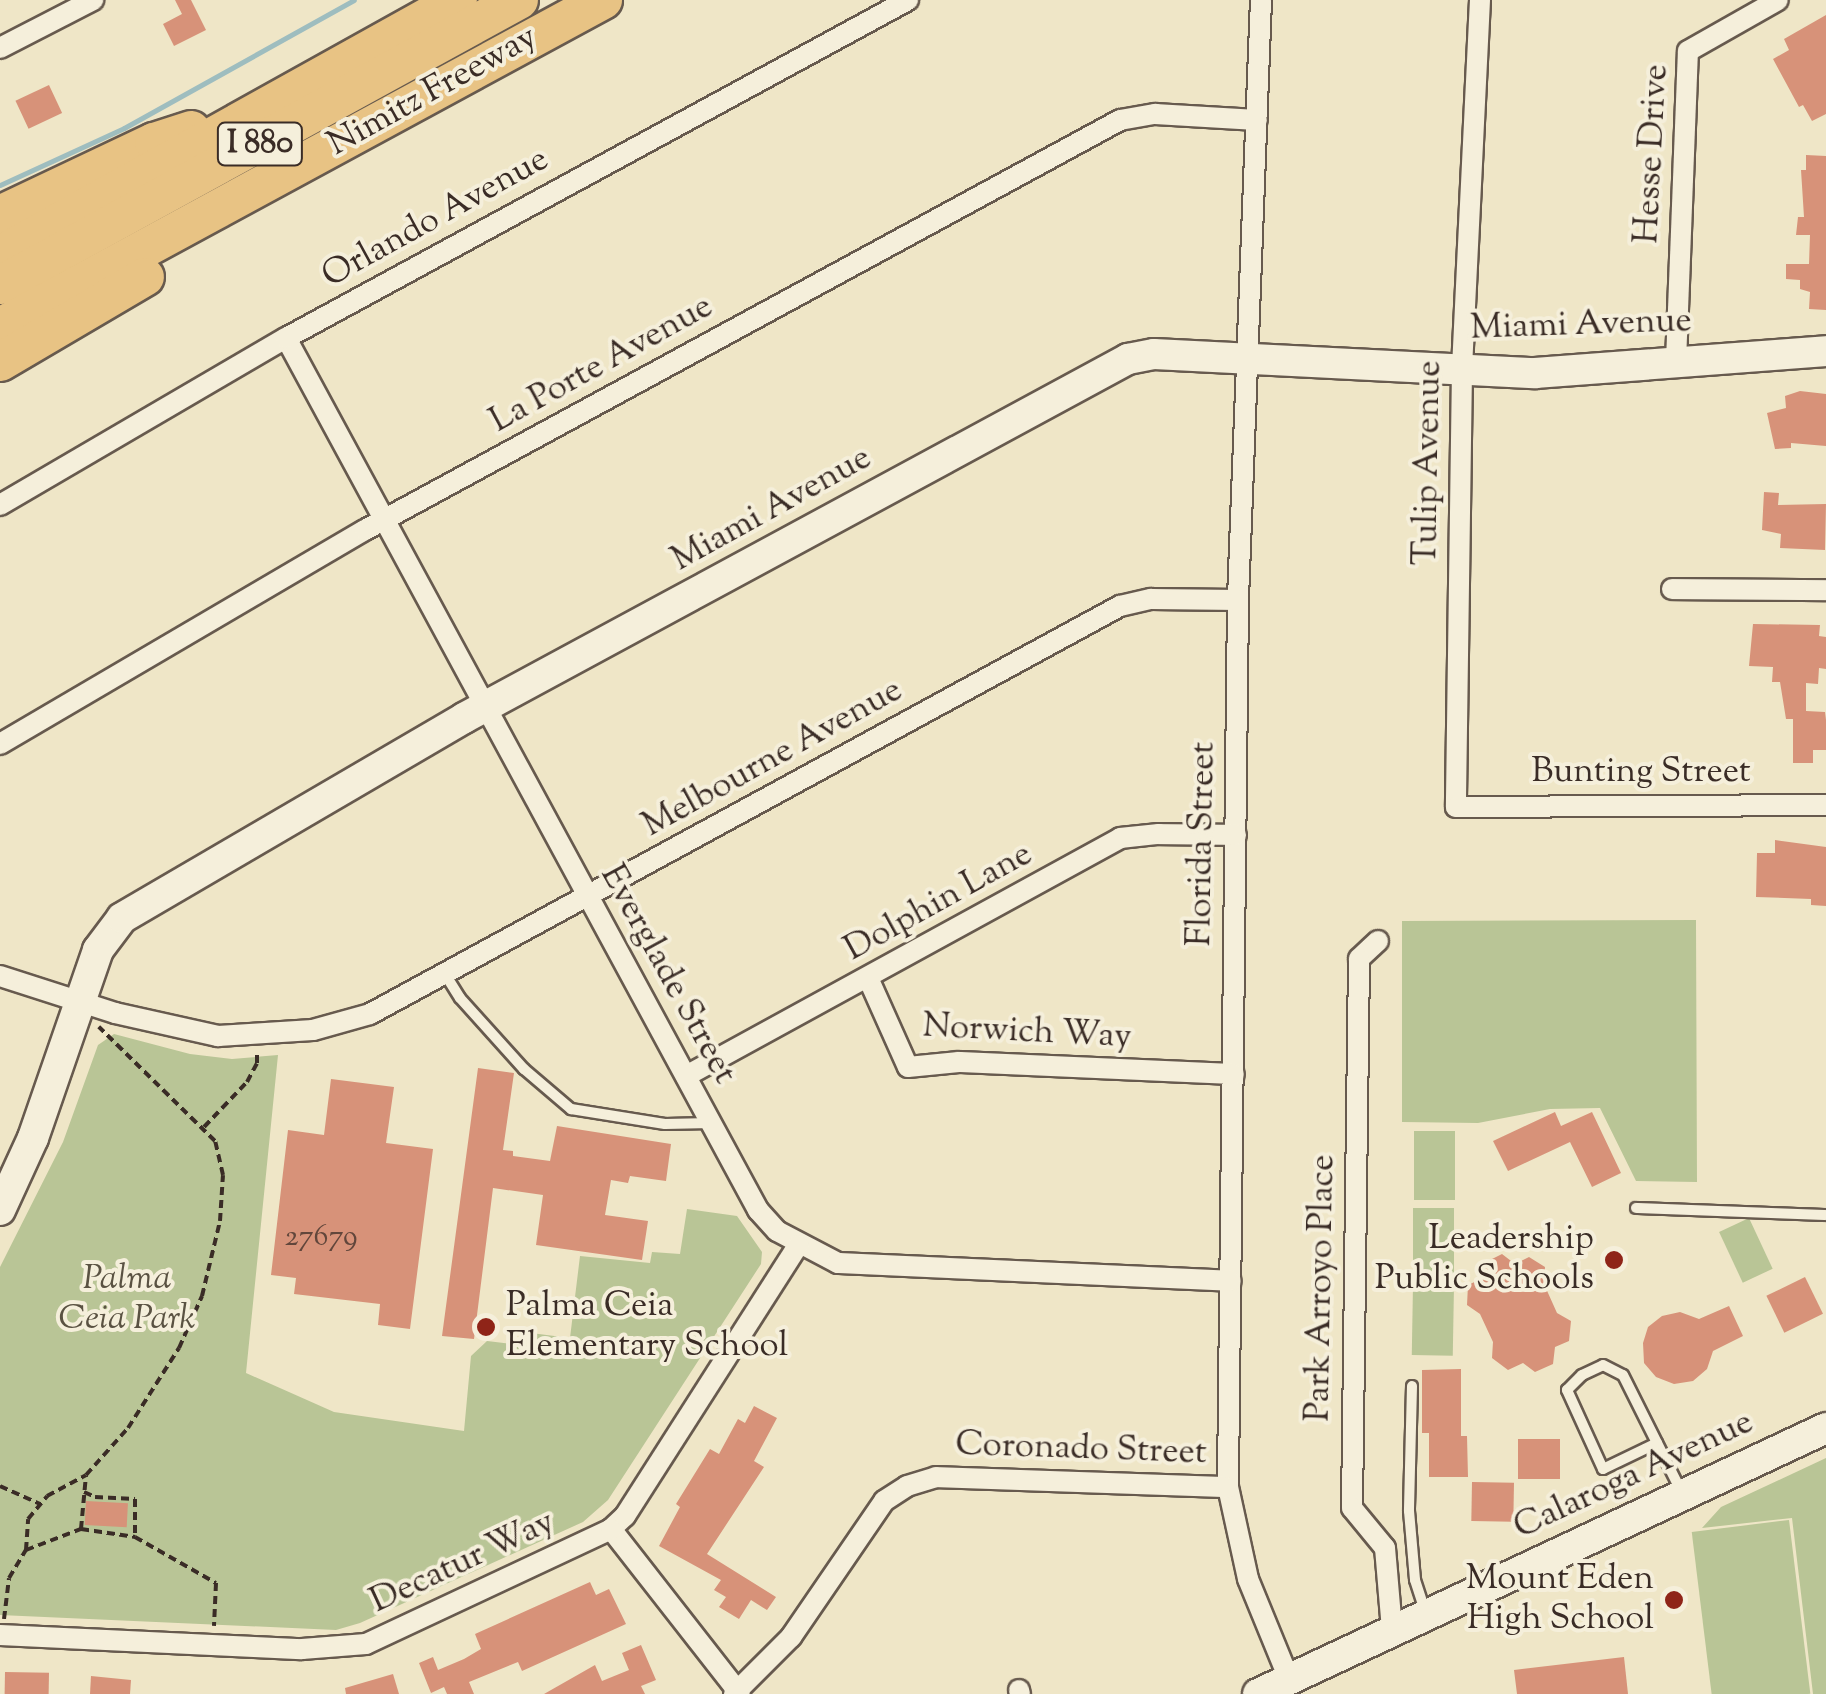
<!DOCTYPE html>
<style>
body{margin:0}
#map{position:relative;width:1826px;height:1694px;overflow:hidden;background:#efe6c7;font-family:"Sorts Mill Goudy",serif}
div>[style]{position:absolute}
[style*='--x']{left:calc(var(--x)*1px);top:calc(var(--y)*1px);width:calc(var(--w)*1px);rotate:calc(var(--a)*1deg)}
.green>*{inset:0;background:#b9c596;transform-origin:0 0}
.stream>*{height:5px;margin:-2.5px;padding:0 2.5px;transform-origin:2.5px;border-radius:2.5px;background:#9ebdbf}
.building>*{inset:0;background:#d79279;transform-origin:0 0}
.path>*{height:4px;margin-top:-2px;transform-origin:0;background:repeating-linear-gradient(90deg,#3a2c26 0 8px,transparent 0 13px)}
.roads{filter:drop-shadow(2px 0 #675a4e) drop-shadow(-2px 0 #675a4e) drop-shadow(0 2px #675a4e) drop-shadow(0 -2px #675a4e)}
.lane>*{height:10px;margin:-5px;padding:0 5px;transform-origin:5px;border-radius:5px;background:#f5efdb}
.street>*{height:20px;margin:-10px;padding:0 10px;transform-origin:10px;border-radius:10px;background:#f5efdb}
.secondary>*{height:30px;margin:-15px;padding:0 15px;transform-origin:15px;border-radius:15px;background:#f5efdb}
.highway>*{height:38px;margin:-19px;padding:0 19px;transform-origin:19px;border-radius:19px;background:#e8c384}
.dots>*{width:28px;height:28px;translate:-50% -50%;box-sizing:border-box;border:5px solid #f5efdb;border-radius:50%}
span{translate:-50% -50%;white-space:nowrap;text-align:center;line-height:1.15;-webkit-text-stroke:8px #f5efdb;paint-order:stroke}
.number-label{font-size:30px;color:#61463b}
.number-label span{-webkit-text-stroke-width:0}
.shield-label span{padding:2px 8px;background:#f5efdb;border:2px solid;border-radius:8px;-webkit-text-stroke-width:0}
.shield-label{font-size:32px;color:#3a2c26;font-weight:700}
.street-label{font-size:35px;color:#3a2c26}
.poi-label{font-size:35px;color:#3a2c26}
.right{translate:-100% -50%;text-align:right}
.left{translate:0 -50%;text-align:left}
.park-label{font-size:35px;color:#5a5242;font-style:italic}
</style>
<div id="map">
<div class="green">
<div style="clip-path:polygon(1696px 920px,1697px 1182px,1636px 1181px,1600px 1108px,1550px 1109px,1478px 1123px,1402px 1122px,1402px 921px)"></div>
<div style="clip-path:polygon(114px 1034px,190px 1054px,232px 1059px,278px 1055px,246px 1373px,334px 1412px,464px 1431px,471px 1356px,487px 1341px,529px 1346px,531px 1333px,570px 1338px,580px 1256px,650px 1263px,652px 1252px,680px 1254px,687px 1209px,737px 1216px,762px 1252px,761px 1264px,608px 1500px,583px 1522px,360px 1623px,336px 1630px,0 1615px,0 1267px,63px 1142px,98px 1045px)"></div>
<div style="left:1414px;top:1131px;width:41px;height:69px"></div>
<div style="left:1413px;top:1208px;width:41px;height:69px"></div>
<div style="left:1749px;top:1218px;width:56px;height:33px;rotate:65deg"></div>
<div style="left:1413px;top:1285px;width:41px;height:70px;rotate:1deg"></div>
<div style="clip-path:polygon(1826px 1458px,1826px 1694px,1813px 1694px,1792px 1518px,1702px 1528px,1721px 1507px)"></div>
<div style="left:1789px;top:1520px;width:175px;height:98px;rotate:83deg"></div>
</div>
<div class="stream">
<div style="--x:0;--y:185;--w:136;--a:-24.7"></div>
<div style="--x:124;--y:128;--w:263;--a:-29.1"></div>
</div>
<div class="building">
<div style="clip-path:polygon(175px 0,191px 0,206px 30px,174px 46px,163px 24px,182px 14px)"></div>
<div style="clip-path:polygon(1826px 15px,1826px 114px,1812px 121px,1803px 105px,1799px 107px,1773px 59px,1789px 50px,1784px 39px)"></div>
<div style="left:49px;top:85px;width:31px;height:37px;rotate:65deg"></div>
<div style="clip-path:polygon(1806px 155px,1826px 156px,1826px 310px,1809px 309px,1810px 292px,1800px 289px,1800px 280px,1786px 279px,1786px 264px,1809px 264px,1810px 235px,1796px 235px,1798px 217px,1804px 217px,1801px 170px,1806px 170px)"></div>
<div style="clip-path:polygon(1800px 391px,1826px 394px,1826px 446px,1791px 443px,1791px 448px,1775px 449px,1767px 413px,1786px 408px,1785px 396px)"></div>
<div style="clip-path:polygon(1764px 492px,1779px 493px,1778px 505px,1826px 504px,1825px 550px,1780px 548px,1781px 534px,1762px 530px)"></div>
<div style="clip-path:polygon(1753px 624px,1820px 625px,1819px 636px,1826px 637px,1826px 669px,1819px 668px,1818px 684px,1806px 683px,1806px 711px,1825px 712px,1826px 720px,1826px 750px,1813px 750px,1813px 763px,1793px 763px,1793px 719px,1786px 719px,1780px 682px,1772px 682px,1773px 667px,1749px 666px)"></div>
<div style="clip-path:polygon(1775px 840px,1826px 847px,1826px 906px,1811px 905px,1811px 899px,1756px 897px,1757px 853px,1775px 853px)"></div>
<div style="clip-path:polygon(478px 1068px,514px 1073px,503px 1150px,513px 1151px,513px 1156px,550px 1161px,557px 1126px,671px 1144px,666px 1181px,630px 1176px,628px 1183px,611px 1180px,605px 1215px,648px 1221px,642px 1260px,536px 1245px,543px 1195px,493px 1188px,474px 1339px,442px 1336px)"></div>
<div style="clip-path:polygon(331px 1079px,394px 1087px,386px 1143px,433px 1149px,410px 1329px,378px 1325px,380px 1304px,294px 1294px,296px 1278px,271px 1275px,288px 1130px,324px 1135px)"></div>
<div style="clip-path:polygon(1555px 1112px,1561px 1126px,1592px 1112px,1621px 1173px,1592px 1187px,1570px 1142px,1508px 1171px,1493px 1141px)"></div>
<div style="clip-path:polygon(1502px 1254px,1515px 1264px,1529px 1257px,1545px 1267px,1544px 1284px,1557px 1313px,1571px 1321px,1569px 1341px,1555px 1347px,1553px 1364px,1535px 1372px,1523px 1363px,1508px 1370px,1492px 1358px,1493px 1342px,1480px 1314px,1467px 1305px,1468px 1285px,1483px 1278px,1484px 1263px)"></div>
<div style="left:1805px;top:1277px;width:41px;height:43px;rotate:64deg"></div>
<div style="clip-path:polygon(1729px 1306px,1743px 1336px,1713px 1351px,1707px 1369px,1693px 1381px,1674px 1384px,1656px 1377px,1644px 1363px,1643px 1343px,1648px 1327px,1662px 1316px,1680px 1312px,1699px 1319px)"></div>
<div style="clip-path:polygon(1461px 1369px,1461px 1436px,1467px 1436px,1468px 1477px,1429px 1477px,1429px 1433px,1422px 1433px,1422px 1370px)"></div>
<div style="clip-path:polygon(754px 1406px,777px 1418px,754px 1461px,764px 1467px,707px 1554px,776px 1597px,767px 1610px,751px 1600px,739px 1619px,719px 1607px,726px 1597px,714px 1590px,721px 1580px,659px 1546px,680px 1507px,676px 1504px,710px 1449px,719px 1454px,738px 1419px,745px 1423px)"></div>
<div style="left:1518px;top:1439px;width:42px;height:40px"></div>
<div style="left:1472px;top:1482px;width:42px;height:39px;rotate:1deg"></div>
<div style="left:86px;top:1501px;width:42px;height:24px;rotate:3deg"></div>
<div style="clip-path:polygon(590px 1582px,596px 1595px,609px 1589px,626px 1624px,522px 1671px,518px 1662px,469px 1682px,474px 1694px,447px 1694px,444px 1687px,431px 1693px,419px 1663px,433px 1657px,438px 1670px,464px 1659px,481px 1649px,475px 1634px)"></div>
<div style="clip-path:polygon(641px 1645px,656px 1680px,641px 1686px,645px 1694px,544px 1694px,595px 1665px,602px 1681px,629px 1670px,622px 1653px)"></div>
<div style="clip-path:polygon(1624px 1657px,1628px 1694px,1517px 1694px,1514px 1670px)"></div>
<div style="left:5px;top:1672px;width:44px;height:22px;rotate:1deg"></div>
<div style="clip-path:polygon(393px 1674px,399px 1694px,346px 1694px,345px 1688px)"></div>
<div style="clip-path:polygon(91px 1676px,131px 1680px,130px 1694px,90px 1694px)"></div>
</div>
<div class="path">
<div style="--x:204;--y:1127;--w:62;--a:-46.3"></div>
<div style="--x:247;--y:1082;--w:21;--a:-62"></div>
<div style="--x:257;--y:1063;--w:12;--a:-90"></div>
<div style="--x:0;--y:1486;--w:44;--a:24.2"></div>
<div style="--x:84;--y:1492;--w:12;--a:24"></div>
<div style="--x:95;--y:1497;--w:40;--a:2.9"></div>
<div style="--x:135;--y:1499;--w:37;--a:90"></div>
<div style="--x:81;--y:1529;--w:54;--a:-84.7"></div>
<div style="--x:26;--y:1550;--w:59;--a:-20.9"></div>
<div style="--x:81;--y:1529;--w:55;--a:8.4"></div>
<div style="--x:135;--y:1537;--w:93;--a:29.6"></div>
<div style="--x:216;--y:1583;--w:43;--a:92.7"></div>
<div style="--x:4;--y:1619;--w:41;--a:-83"></div>
<div style="--x:9;--y:1578;--w:33;--a:-59"></div>
<div style="--x:26;--y:1550;--w:31;--a:-86"></div>
<div style="--x:28;--y:1519;--w:30;--a:-50"></div>
<div style="--x:47;--y:1496;--w:44;--a:-28.3"></div>
<div style="--x:86;--y:1475;--w:63;--a:-48.2"></div>
<div style="--x:128;--y:1428;--w:95;--a:-57.5"></div>
<div style="--x:179;--y:1348;--w:57;--a:-66.1"></div>
<div style="--x:202;--y:1296;--w:77;--a:-76.5"></div>
<div style="--x:220;--y:1221;--w:46;--a:-86.3"></div>
<div style="--x:223;--y:1175;--w:35;--a:-103"></div>
<div style="--x:215;--y:1141;--w:163;--a:-135.5"></div>
</div>
<div class="roads">
<div class="lane">
<div style="--x:445;--y:974;--w:28;--a:58"></div>
<div style="--x:460;--y:998;--w:96;--a:48"></div>
<div style="--x:524;--y:1069;--w:62;--a:40.4"></div>
<div style="--x:571;--y:1109;--w:95;--a:9.1"></div>
<div style="--x:665;--y:1124;--w:46;--a:-1.2"></div>
<div style="--x:1636;--y:1208;--w:190;--a:2.1"></div>
<div style="--x:1412;--y:1386;--w:125;--a:91.4"></div>
<div style="--x:1409;--y:1511;--w:69;--a:85"></div>
<div style="--x:1415;--y:1580;--w:35;--a:72"></div>
<div style="--x:1657;--y:1443;--w:60;--a:154.3"></div>
<div style="--x:1603;--y:1469;--w:87;--a:-114.5"></div>
<div style="--x:1567;--y:1390;--w:21;--a:-45"></div>
<div style="--x:1582;--y:1375;--w:23;--a:-25"></div>
<div style="--x:1603;--y:1365;--w:22;--a:27"></div>
<div style="--x:1623;--y:1375;--w:132;--a:63.4"></div>
</div>
<div class="street">
<div style="--x:1261;--y:0;--w:600;--a:92.2"></div>
<div style="--x:1238;--y:600;--w:887;--a:90.65"></div>
<div style="--x:1228;--y:1487;--w:94;--a:77.7"></div>
<div style="--x:1248;--y:1579;--w:108;--a:67.7"></div>
<div style="--x:1480;--y:0;--w:369;--a:92.8"></div>
<div style="--x:1462;--y:369;--w:438;--a:90.8"></div>
<div style="--x:1456;--y:807;--w:370;--a:-0.3"></div>
<div style="--x:0;--y:48;--w:105;--a:-27.3"></div>
<div style="--x:286;--y:338;--w:992;--a:61.57"></div>
<div style="--x:758;--y:1210;--w:28;--a:48"></div>
<div style="--x:777;--y:1231;--w:69;--a:27.7"></div>
<div style="--x:838;--y:1263;--w:393;--a:2.6"></div>
<div style="--x:1676;--y:362;--w:311;--a:-87.8"></div>
<div style="--x:1688;--y:51;--w:103;--a:-29.5"></div>
<div style="--x:0;--y:505;--w:331;--a:-30.3"></div>
<div style="--x:286;--y:338;--w:708;--a:-28.52"></div>
<div style="--x:1672;--y:589;--w:154;--a:0.4"></div>
<div style="--x:0;--y:744;--w:423;--a:-30.4"></div>
<div style="--x:365;--y:530;--w:859;--a:-28.5"></div>
<div style="--x:1120;--y:120;--w:36;--a:-10"></div>
<div style="--x:1155;--y:114;--w:102;--a:3.4"></div>
<div style="--x:1378;--y:941;--w:26;--a:137"></div>
<div style="--x:1359;--y:959;--w:549;--a:90.73"></div>
<div style="--x:1352;--y:1508;--w:52;--a:50.5"></div>
<div style="--x:1385;--y:1548;--w:82;--a:85.1"></div>
<div style="--x:0;--y:976;--w:121;--a:17.8"></div>
<div style="--x:115;--y:1013;--w:106;--a:12.6"></div>
<div style="--x:218;--y:1036;--w:95;--a:-3.6"></div>
<div style="--x:313;--y:1030;--w:59;--a:-15.7"></div>
<div style="--x:370;--y:1014;--w:854;--a:-28.55"></div>
<div style="--x:1120;--y:606;--w:32;--a:-13"></div>
<div style="--x:1151;--y:599;--w:87;--a:0.7"></div>
<div style="--x:869;--y:980;--w:95;--a:65.9"></div>
<div style="--x:908;--y:1067;--w:51;--a:-5.6"></div>
<div style="--x:959;--y:1062;--w:275;--a:2.5"></div>
<div style="--x:686;--y:1076;--w:495;--a:-28.7"></div>
<div style="--x:1120;--y:838;--w:39;--a:-6"></div>
<div style="--x:1159;--y:834;--w:77;--a:0.7"></div>
<div style="--x:611;--y:1529;--w:209;--a:52"></div>
<div style="--x:0;--y:1635;--w:302;--a:2.7"></div>
<div style="--x:302;--y:1649;--w:64;--a:-4.5"></div>
<div style="--x:366;--y:1644;--w:271;--a:-25.1"></div>
<div style="--x:611;--y:1529;--w:19;--a:-43"></div>
<div style="--x:625;--y:1516;--w:321;--a:-57.4"></div>
<div style="--x:1019;--y:1690;--w:4;--a:76"></div>
<div style="--x:734;--y:1694;--w:81;--a:-45"></div>
<div style="--x:791;--y:1637;--w:165;--a:-55.6"></div>
<div style="--x:884;--y:1501;--w:27;--a:-33"></div>
<div style="--x:907;--y:1486;--w:30;--a:-17"></div>
<div style="--x:936;--y:1477;--w:292;--a:2"></div>
</div>
<div class="secondary">
<div style="--x:0;--y:1210;--w:79;--a:-65.4"></div>
<div style="--x:33;--y:1138;--w:199;--a:-70.9"></div>
<div style="--x:98;--y:950;--w:40;--a:-53"></div>
<div style="--x:122;--y:918;--w:396;--a:-30.3"></div>
<div style="--x:464;--y:718;--w:755;--a:-28.4"></div>
<div style="--x:1128;--y:359;--w:26;--a:-11"></div>
<div style="--x:1154;--y:354;--w:381;--a:2.9"></div>
<div style="--x:1535;--y:373;--w:292;--a:-4.3"></div>
<div style="--x:1258;--y:1694;--w:627;--a:-25.09"></div>
</div>
<div class="highway">
<div style="--x:0;--y:215;--w:170;--a:-25.4"></div>
<div style="--x:154;--y:142;--w:39;--a:-18"></div>
<div style="--x:0;--y:255;--w:524;--a:-29.11"></div>
<div style="--x:0;--y:285;--w:592;--a:-28.77"></div>
<div style="--x:0;--y:327;--w:686;--a:-28.47"></div>
<div style="--x:0;--y:362;--w:168;--a:-30.4"></div>
</div>
</div>
<div class="dots">
<div style="left:1614px;top:1260px;background:#8f2418"></div>
<div style="left:486px;top:1327px;background:#8f2418"></div>
<div style="left:1674px;top:1600px;background:#8f2418"></div>
</div>
<div class="number-label">
<span style="left:321px;top:1238px">27679</span>
</div>
<div class="shield-label">
<span style="left:260px;top:144px">I 880</span>
</div>
<div class="street-label">
<span style="left:433px;top:92px;rotate:-29deg">Nimitz Freeway</span>
<span style="left:1653px;top:154px;rotate:-87deg">Hesse Drive</span>
<span style="left:436px;top:219px;rotate:-29deg">Orlando Avenue</span>
<span style="left:1581px;top:326px;rotate:-2deg">Miami Avenue</span>
<span style="left:602px;top:365px;rotate:-29deg">La Porte Avenue</span>
<span style="left:1429px;top:463px;rotate:-89deg">Tulip Avenue</span>
<span style="left:772px;top:510px;rotate:-29deg">Miami Avenue</span>
<span style="left:773px;top:759px;rotate:-29deg">Melbourne Avenue</span>
<span style="left:1641px;top:773px">Bunting Street</span>
<span style="left:1203px;top:844px;rotate:-89deg">Florida Street</span>
<span style="left:939px;top:903px;rotate:-29deg">Dolphin Lane</span>
<span style="left:667px;top:975px;rotate:61deg">Everglade Street</span>
<span style="left:1027px;top:1033px;rotate:3deg">Norwich Way</span>
<span style="left:1322px;top:1288px;rotate:-89deg">Park Arroyo Place</span>
<span style="left:1081px;top:1450px;rotate:2deg">Coronado Street</span>
<span style="left:1634px;top:1476px;rotate:-25deg">Calaroga Avenue</span>
<span style="left:463px;top:1563px;rotate:-25deg">Decatur Way</span>
</div>
<div class="poi-label">
<span class="right" style="left:1594px;top:1260px">Leadership<br>Public Schools</span>
<span class="left" style="left:506px;top:1327px">Palma Ceia<br>Elementary School</span>
<span class="right" style="left:1654px;top:1600px">Mount Eden<br>High School</span>
</div>
<div class="park-label">
<span style="left:127px;top:1300px">Palma<br>Ceia Park</span>
</div>
</div>
